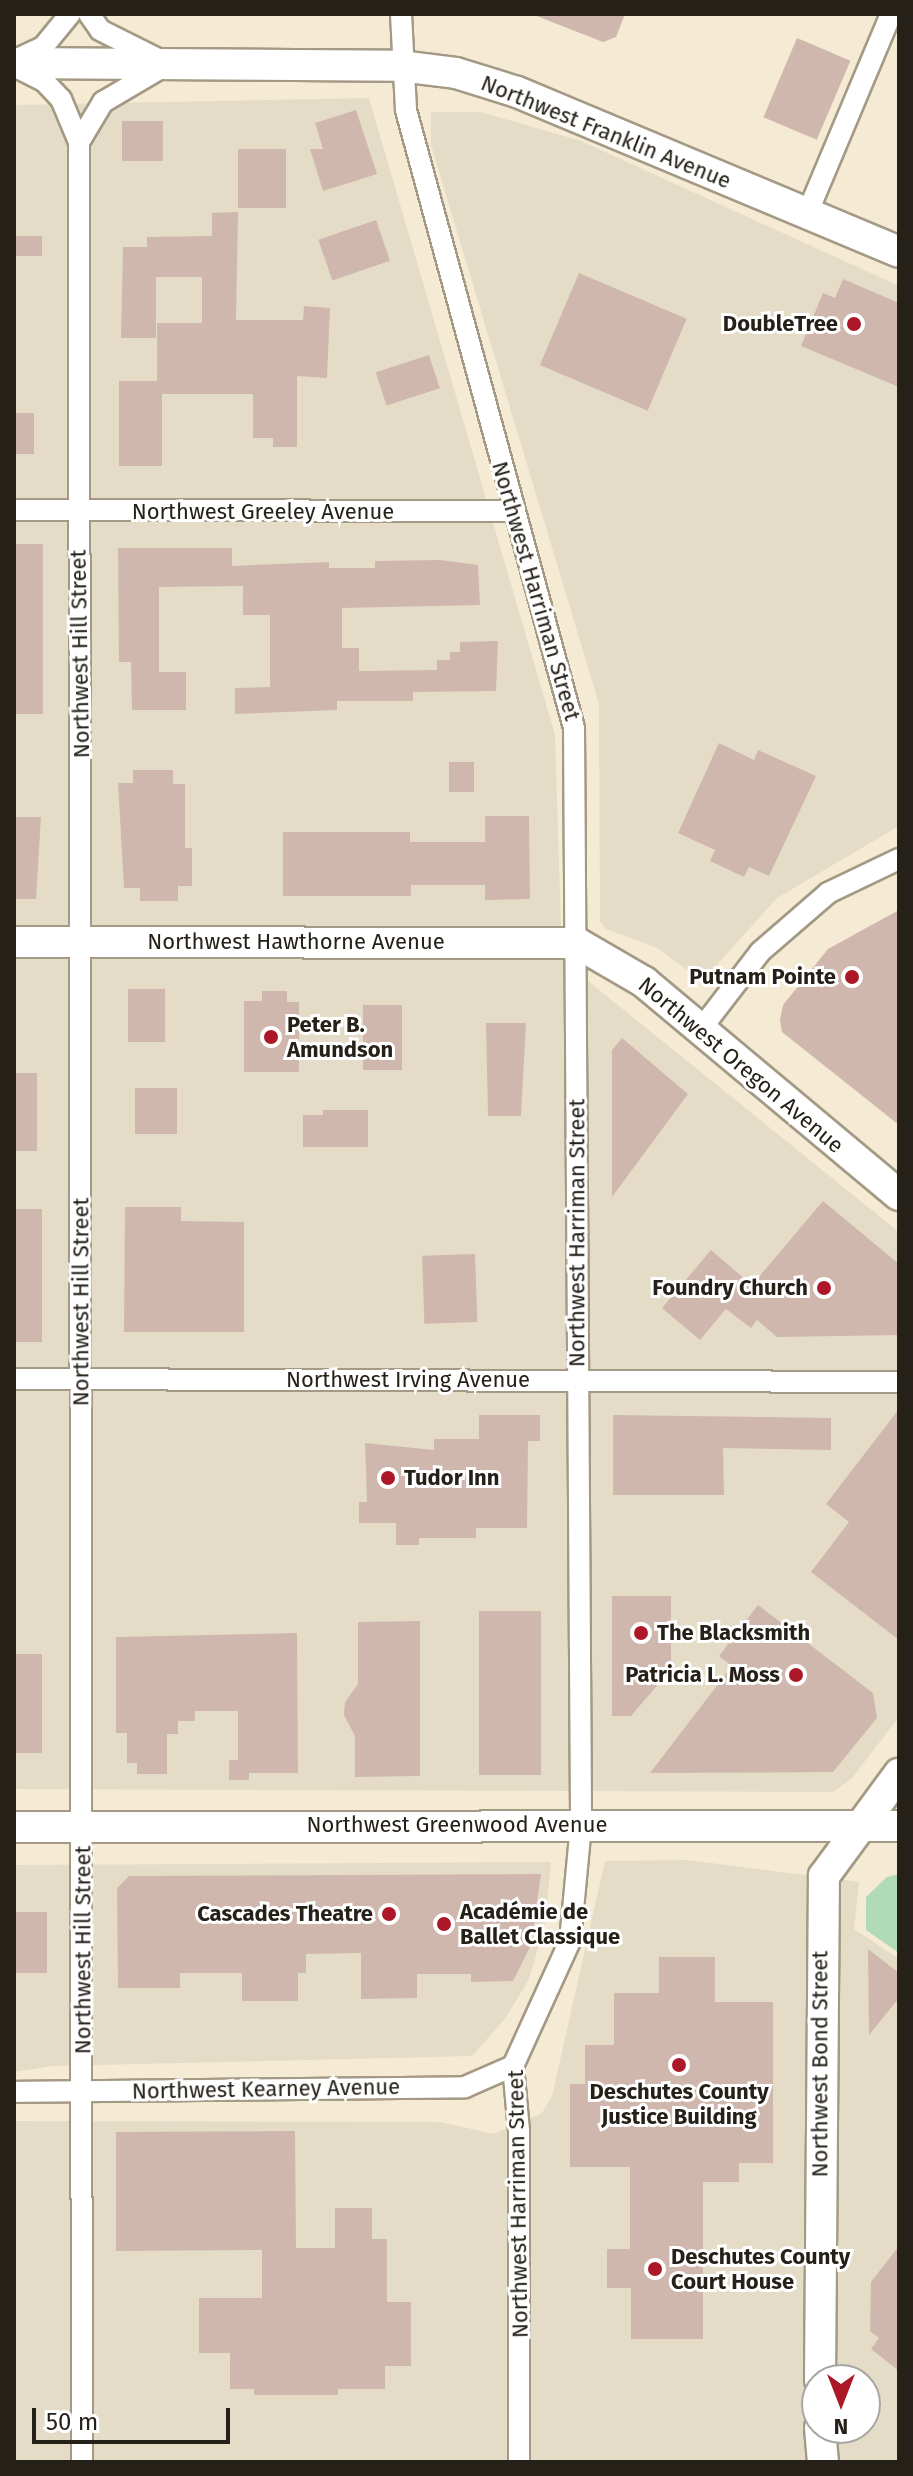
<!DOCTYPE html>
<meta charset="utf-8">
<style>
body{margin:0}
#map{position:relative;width:913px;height:2476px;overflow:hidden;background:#f5ead3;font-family:"Fira Sans",sans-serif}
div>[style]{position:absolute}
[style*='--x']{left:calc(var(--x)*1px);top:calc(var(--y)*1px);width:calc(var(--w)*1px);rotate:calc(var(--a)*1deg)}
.commercial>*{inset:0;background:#e5dcc7}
.green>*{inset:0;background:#b0dbb6}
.building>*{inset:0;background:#d0b7ad;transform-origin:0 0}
.roads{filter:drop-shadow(2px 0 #a39984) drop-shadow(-2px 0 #a39984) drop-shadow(0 2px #a39984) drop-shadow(0 -2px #a39984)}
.street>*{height:20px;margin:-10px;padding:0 10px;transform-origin:10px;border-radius:10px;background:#fff}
.secondary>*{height:30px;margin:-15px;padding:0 15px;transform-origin:15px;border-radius:15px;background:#fff}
.dots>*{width:22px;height:22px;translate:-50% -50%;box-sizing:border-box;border:4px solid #fff;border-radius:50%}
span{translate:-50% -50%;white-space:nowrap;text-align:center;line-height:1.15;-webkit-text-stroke:6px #fff;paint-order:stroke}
.street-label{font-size:22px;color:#252119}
.poi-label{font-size:22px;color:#252119;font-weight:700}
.right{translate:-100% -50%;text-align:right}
.left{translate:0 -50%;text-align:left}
.frame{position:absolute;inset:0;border:16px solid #252119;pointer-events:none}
.north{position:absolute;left:801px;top:2364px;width:80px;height:80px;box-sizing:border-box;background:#fff;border:2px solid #a8a6a3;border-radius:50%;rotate:180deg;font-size:22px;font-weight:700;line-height:32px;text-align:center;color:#252119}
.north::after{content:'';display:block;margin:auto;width:28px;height:36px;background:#ac1827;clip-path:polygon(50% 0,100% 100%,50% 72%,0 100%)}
.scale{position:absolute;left:32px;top:2408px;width:198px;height:36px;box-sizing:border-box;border:4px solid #252119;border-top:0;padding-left:10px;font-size:24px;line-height:28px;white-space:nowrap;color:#252119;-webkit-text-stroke:6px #fff;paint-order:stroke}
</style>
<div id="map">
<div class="commercial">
<div style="clip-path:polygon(369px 98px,555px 735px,562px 960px,899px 1232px,899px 1717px,852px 1778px,833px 1792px,14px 1789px,14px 105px)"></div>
<div style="clip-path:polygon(431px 112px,481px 112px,581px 141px,899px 286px,899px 826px,777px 898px,702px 981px,657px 948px,606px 929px,600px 921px,599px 704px,431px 145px)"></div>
<div style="clip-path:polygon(evenodd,687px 1860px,859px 1882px,854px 1929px,899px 1959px,899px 2462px,14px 2462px,14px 2121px,440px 2122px,494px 2134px,542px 2113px,552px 2096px,605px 1861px,687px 1860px,817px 2380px,865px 2380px,865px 2428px,817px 2428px,817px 2380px)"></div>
<div style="clip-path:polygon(551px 1862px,545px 1925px,529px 1979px,505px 2019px,472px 2056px,53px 2066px,14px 2072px,14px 1865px)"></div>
</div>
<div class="green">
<div style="clip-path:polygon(899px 1874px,899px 1953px,866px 1930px,866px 1897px,887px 1877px)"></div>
</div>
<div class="building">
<div style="clip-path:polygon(625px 14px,616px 37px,603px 42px,534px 15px)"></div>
<div style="left:797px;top:38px;width:58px;height:86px;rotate:23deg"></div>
<div style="clip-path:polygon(356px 110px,377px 174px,323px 191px,310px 149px,323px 149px,315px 123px)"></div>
<div style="left:163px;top:121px;width:40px;height:41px;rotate:90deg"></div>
<div style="left:238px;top:149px;width:48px;height:59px"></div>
<div style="clip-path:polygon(238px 212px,236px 320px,303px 320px,304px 306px,330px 308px,327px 378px,297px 376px,297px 447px,273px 447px,273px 438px,253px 438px,253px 394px,162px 394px,162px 466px,119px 466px,119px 381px,157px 381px,157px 323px,202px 323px,202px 277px,156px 277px,156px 338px,121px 338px,123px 247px,147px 247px,147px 237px,212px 236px,212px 213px)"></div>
<div style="left:376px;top:220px;width:43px;height:61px;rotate:71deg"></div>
<div style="left:14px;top:236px;width:28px;height:20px"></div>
<div style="left:579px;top:273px;width:117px;height:100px;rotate:23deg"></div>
<div style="clip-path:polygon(843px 279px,899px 303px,899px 387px,801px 346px,823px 293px,835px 298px)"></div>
<div style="left:429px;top:355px;width:35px;height:56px;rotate:72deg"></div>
<div style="left:14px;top:413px;width:20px;height:41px"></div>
<div style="left:14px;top:544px;width:29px;height:170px"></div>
<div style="clip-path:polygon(118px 548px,232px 548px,232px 566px,329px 562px,329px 568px,375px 568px,375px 561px,440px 560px,478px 565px,480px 605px,342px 608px,342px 648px,359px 648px,359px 671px,437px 670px,437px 660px,450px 660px,450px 652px,460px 652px,460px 642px,498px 641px,496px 691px,413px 692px,413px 701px,337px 701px,337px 710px,235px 714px,235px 688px,270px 687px,270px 615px,243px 615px,243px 586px,159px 587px,159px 672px,186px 672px,186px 710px,132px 710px,131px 662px,119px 662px)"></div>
<div style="clip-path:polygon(719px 743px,754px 760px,758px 750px,816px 776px,769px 876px,749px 867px,744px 877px,710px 861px,715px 850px,678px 833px)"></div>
<div style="left:449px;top:762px;width:25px;height:30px"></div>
<div style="clip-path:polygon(133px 770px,173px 770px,173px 784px,185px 784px,185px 848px,192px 848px,192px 886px,178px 886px,178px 901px,140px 901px,140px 888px,124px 888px,118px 783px,133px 783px)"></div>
<div style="clip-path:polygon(485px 816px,529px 816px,530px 899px,485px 900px,485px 885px,411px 885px,411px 896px,283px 896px,283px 832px,410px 832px,410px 842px,485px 842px)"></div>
<div style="clip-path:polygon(14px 817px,41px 817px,36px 899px,14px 899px)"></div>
<div style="clip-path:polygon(899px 910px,899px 1125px,782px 1032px,780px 1020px,783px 1005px,828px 949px)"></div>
<div style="left:128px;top:989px;width:37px;height:53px"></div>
<div style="clip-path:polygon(262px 991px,287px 991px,287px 1002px,299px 1002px,299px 1072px,244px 1072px,244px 1001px,262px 1001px)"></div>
<div style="left:363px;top:1005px;width:39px;height:65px"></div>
<div style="clip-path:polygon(486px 1023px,526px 1023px,521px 1116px,488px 1116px)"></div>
<div style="clip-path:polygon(622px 1038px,688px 1094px,612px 1197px,612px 1050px)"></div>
<div style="left:14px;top:1073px;width:23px;height:78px"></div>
<div style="left:135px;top:1088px;width:42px;height:46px"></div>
<div style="clip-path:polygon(323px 1110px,368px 1110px,368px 1147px,303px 1147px,303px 1115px,323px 1115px)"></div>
<div style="clip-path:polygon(823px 1201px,899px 1264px,899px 1335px,777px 1337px,757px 1320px,751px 1328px,726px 1309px,700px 1340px,662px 1308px,711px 1250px,752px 1285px)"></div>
<div style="clip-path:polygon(125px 1207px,181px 1207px,181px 1221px,244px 1222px,244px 1332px,124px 1332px)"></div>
<div style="left:14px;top:1209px;width:28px;height:133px"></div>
<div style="left:475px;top:1254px;width:68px;height:53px;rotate:88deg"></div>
<div style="clip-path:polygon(899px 1409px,899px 1640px,811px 1572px,849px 1522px,826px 1504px)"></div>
<div style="clip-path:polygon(479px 1415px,540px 1415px,540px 1441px,528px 1441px,527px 1528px,476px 1528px,476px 1538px,419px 1538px,419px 1545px,396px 1545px,396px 1523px,359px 1523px,359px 1502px,367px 1502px,365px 1443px,434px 1450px,434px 1439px,479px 1439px)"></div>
<div style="clip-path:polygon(613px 1415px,831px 1418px,831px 1450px,723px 1448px,724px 1495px,613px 1495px)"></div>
<div style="clip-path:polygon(612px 1596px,671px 1596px,671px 1669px,631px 1716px,612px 1716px)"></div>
<div style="clip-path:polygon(758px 1605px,873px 1693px,877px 1718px,833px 1772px,650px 1773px,732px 1666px,719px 1656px)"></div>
<div style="left:479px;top:1611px;width:62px;height:164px"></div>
<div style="clip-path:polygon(420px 1621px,420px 1776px,355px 1777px,355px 1736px,344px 1715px,345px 1702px,358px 1684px,358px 1622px)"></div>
<div style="clip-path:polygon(297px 1633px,298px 1773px,249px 1773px,249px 1780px,229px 1780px,229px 1760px,238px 1760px,238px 1711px,195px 1711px,195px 1721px,178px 1721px,178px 1734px,167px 1734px,167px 1774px,137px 1774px,137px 1763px,127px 1763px,127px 1733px,116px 1733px,116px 1637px)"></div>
<div style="left:14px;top:1654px;width:28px;height:99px"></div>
<div style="clip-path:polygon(541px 1874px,531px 1945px,513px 1981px,471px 1982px,471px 1974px,417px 1974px,417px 1998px,361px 1999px,361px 1953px,306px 1954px,306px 1973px,298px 1973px,298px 2001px,242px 2001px,242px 1973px,180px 1973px,180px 1988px,118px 1988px,117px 1888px,129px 1876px)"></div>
<div style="left:14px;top:1912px;width:33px;height:61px"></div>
<div style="clip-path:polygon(868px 1949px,899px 1973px,899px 1998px,869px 2035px)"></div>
<div style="clip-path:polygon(659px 1957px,715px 1957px,715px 2002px,773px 2002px,773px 2163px,739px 2163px,739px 2182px,703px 2182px,703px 2339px,631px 2339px,631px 2288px,607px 2288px,607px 2249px,630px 2249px,630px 2167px,570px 2167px,570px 2084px,585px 2084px,585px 2045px,614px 2045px,614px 1993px,659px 1993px)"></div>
<div style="clip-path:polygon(295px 2131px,296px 2248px,335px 2248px,335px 2208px,372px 2208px,372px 2239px,387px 2239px,387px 2302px,411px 2302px,411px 2366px,385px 2366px,385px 2389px,338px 2389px,338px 2395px,254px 2395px,254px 2389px,230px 2389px,230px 2353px,199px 2353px,199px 2298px,262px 2298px,262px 2250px,116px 2251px,116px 2132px)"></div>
<div style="clip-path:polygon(899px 2246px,899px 2371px,871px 2349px,879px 2338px,870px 2331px,871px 2282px)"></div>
</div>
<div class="roads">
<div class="street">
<div style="--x:89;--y:14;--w:19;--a:55"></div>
<div style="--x:100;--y:30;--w:72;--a:26.6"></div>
<div style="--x:401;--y:14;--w:96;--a:87"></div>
<div style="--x:406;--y:110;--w:640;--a:74.79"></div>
<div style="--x:574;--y:728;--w:1097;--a:89.63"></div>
<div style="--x:581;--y:1825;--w:117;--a:95.4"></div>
<div style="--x:570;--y:1941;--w:137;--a:114.5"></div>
<div style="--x:513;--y:2066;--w:65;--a:84.7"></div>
<div style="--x:519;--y:2131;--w:331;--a:90"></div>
<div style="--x:17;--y:59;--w:29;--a:-25"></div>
<div style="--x:43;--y:47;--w:43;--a:-50.7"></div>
<div style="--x:14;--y:66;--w:34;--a:27"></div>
<div style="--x:44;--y:81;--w:25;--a:47"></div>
<div style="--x:61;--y:99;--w:47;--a:67.3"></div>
<div style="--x:79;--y:142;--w:2320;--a:89.93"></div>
<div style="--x:79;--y:142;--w:47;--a:-59"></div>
<div style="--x:103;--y:102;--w:73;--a:-30.4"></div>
<div style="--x:807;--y:214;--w:217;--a:-67.2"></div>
<div style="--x:14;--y:510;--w:499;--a:0.1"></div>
<div style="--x:701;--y:1029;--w:97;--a:-52.5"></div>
<div style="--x:760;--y:952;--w:90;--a:-40.9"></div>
<div style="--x:828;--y:893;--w:79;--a:-25.6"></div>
<div style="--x:14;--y:1379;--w:885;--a:0.19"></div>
<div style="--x:14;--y:2092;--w:451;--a:-0.6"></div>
<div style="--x:465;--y:2087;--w:52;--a:-23.6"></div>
</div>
<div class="secondary">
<div style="--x:14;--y:63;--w:386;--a:0.4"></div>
<div style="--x:400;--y:66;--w:56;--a:7.1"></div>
<div style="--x:456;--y:73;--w:64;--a:17.3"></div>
<div style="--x:517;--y:92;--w:414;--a:22.7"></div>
<div style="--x:14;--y:942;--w:563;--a:0.1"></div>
<div style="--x:577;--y:943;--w:78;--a:30.2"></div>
<div style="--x:644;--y:982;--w:332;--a:39.9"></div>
<div style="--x:14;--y:1827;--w:885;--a:-0.06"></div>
<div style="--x:820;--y:2380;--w:504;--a:-89.55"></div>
<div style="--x:824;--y:1876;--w:127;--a:-53.7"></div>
<div style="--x:820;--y:2428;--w:34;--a:85"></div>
</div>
</div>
<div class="dots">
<div style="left:854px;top:324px;background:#ac1827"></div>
<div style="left:852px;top:977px;background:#ac1827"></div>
<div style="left:271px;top:1037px;background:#ac1827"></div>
<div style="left:824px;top:1288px;background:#ac1827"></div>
<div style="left:388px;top:1478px;background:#ac1827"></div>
<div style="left:641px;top:1633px;background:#ac1827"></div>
<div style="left:796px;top:1675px;background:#ac1827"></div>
<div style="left:389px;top:1914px;background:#ac1827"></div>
<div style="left:444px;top:1924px;background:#ac1827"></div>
<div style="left:679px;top:2065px;background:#ac1827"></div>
<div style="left:655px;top:2269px;background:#ac1827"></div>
</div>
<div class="street-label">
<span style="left:606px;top:132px;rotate:22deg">Northwest Franklin Avenue</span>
<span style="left:263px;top:512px">Northwest Greeley Avenue</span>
<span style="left:536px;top:591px;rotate:74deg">Northwest Harriman Street</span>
<span style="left:80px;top:654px;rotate:-91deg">Northwest Hill Street</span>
<span style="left:296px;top:942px">Northwest Hawthorne Avenue</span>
<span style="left:741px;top:1065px;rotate:40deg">Northwest Oregon Avenue</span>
<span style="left:577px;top:1233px;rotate:-90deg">Northwest Harriman Street</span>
<span style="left:81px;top:1302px;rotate:-90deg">Northwest Hill Street</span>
<span style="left:408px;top:1380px">Northwest Irving Avenue</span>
<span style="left:457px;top:1825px">Northwest Greenwood Avenue</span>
<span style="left:83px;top:1950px;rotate:-90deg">Northwest Hill Street</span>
<span style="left:820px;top:2064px;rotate:-90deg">Northwest Bond Street</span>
<span style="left:266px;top:2089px;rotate:-1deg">Northwest Kearney Avenue</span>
<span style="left:518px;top:2204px;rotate:-91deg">Northwest Harriman Street</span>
</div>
<div class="poi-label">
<span class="right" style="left:838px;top:324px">DoubleTree</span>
<span class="right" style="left:836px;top:977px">Putnam Pointe</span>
<span class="left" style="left:287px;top:1037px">Peter B.<br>Amundson</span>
<span class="right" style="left:808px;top:1288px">Foundry Church</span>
<span class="left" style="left:404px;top:1478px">Tudor Inn</span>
<span class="left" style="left:657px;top:1633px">The Blacksmith</span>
<span class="right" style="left:780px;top:1675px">Patricia L. Moss</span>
<span class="left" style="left:460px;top:1924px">Académie de<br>Ballet Classique</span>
<span class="right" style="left:373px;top:1914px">Cascades Theatre</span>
<span style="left:679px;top:2104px">Deschutes County<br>Justice Building</span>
<span class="left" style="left:671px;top:2269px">Deschutes County<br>Court House</span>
</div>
<div class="frame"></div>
<div class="north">N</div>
<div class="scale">50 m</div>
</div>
